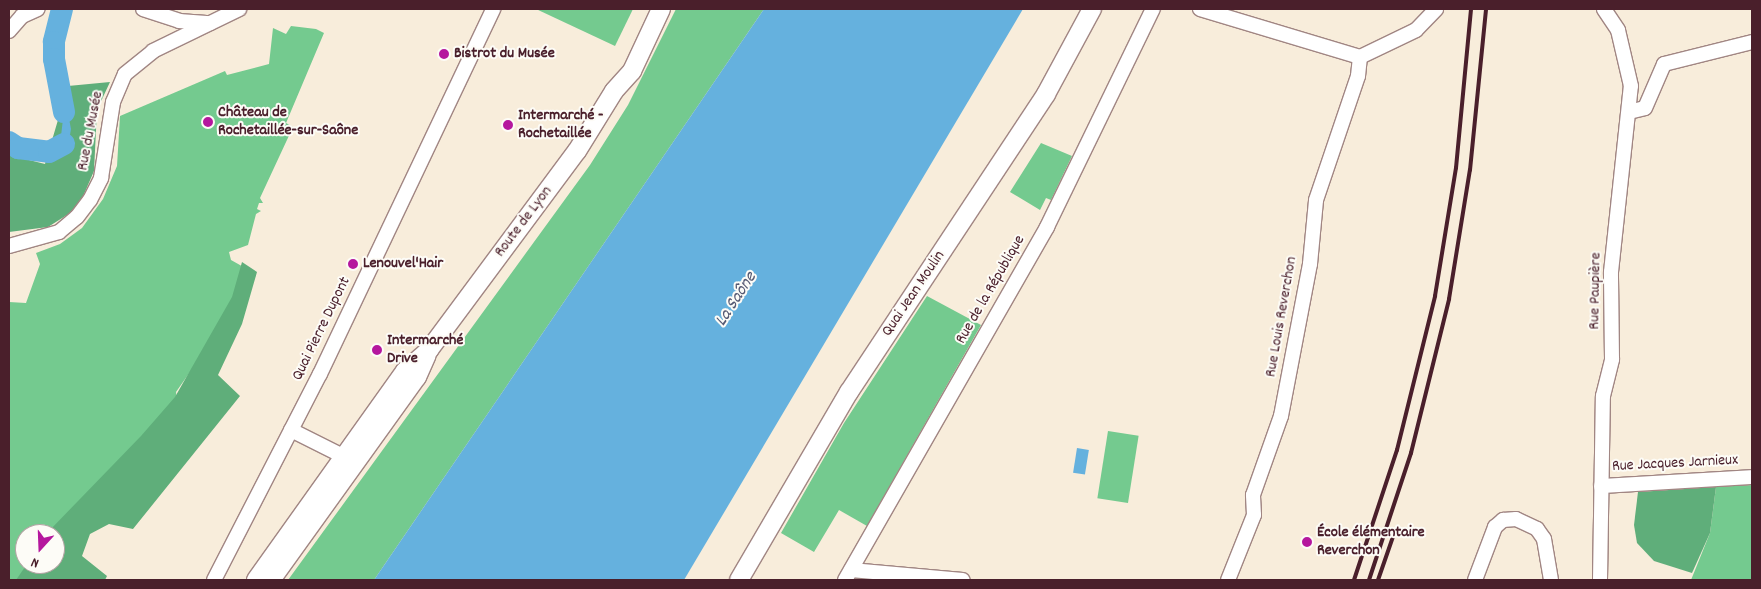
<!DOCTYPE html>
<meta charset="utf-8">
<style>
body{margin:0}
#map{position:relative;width:1761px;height:589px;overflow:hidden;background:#f8eddb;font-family:Dekko,sans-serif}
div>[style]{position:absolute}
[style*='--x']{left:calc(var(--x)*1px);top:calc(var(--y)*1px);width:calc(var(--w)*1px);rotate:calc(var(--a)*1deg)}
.green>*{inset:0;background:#74ca8f;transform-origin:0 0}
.forest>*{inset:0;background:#5fae7a}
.water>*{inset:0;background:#65b1de;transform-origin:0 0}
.river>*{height:22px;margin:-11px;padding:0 11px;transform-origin:11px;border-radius:11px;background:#65b1de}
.roads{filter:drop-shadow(1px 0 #a18683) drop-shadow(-1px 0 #a18683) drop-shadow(0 1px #a18683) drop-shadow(0 -1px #a18683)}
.minor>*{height:14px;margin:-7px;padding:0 7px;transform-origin:7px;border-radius:7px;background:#fff}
.major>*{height:18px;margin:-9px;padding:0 9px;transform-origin:9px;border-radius:9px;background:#fff}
.rail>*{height:4px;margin:-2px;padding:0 2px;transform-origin:2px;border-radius:2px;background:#4a1f2b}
.dots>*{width:14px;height:14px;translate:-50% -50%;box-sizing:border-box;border:2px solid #fdfcf7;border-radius:50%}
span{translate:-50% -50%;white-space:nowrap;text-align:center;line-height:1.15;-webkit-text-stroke:4px #fdfcf7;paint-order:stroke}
.poi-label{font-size:16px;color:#4a1f2b;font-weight:700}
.left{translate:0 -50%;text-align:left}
.street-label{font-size:16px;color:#4a1f2b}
.water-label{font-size:18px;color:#555973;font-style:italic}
.frame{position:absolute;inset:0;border:10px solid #4a1f2b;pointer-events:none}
.north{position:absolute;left:15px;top:524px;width:50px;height:50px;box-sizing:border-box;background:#fdfcf7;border:1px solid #b5a4a5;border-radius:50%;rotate:200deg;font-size:14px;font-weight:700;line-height:20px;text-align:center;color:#4a1f2b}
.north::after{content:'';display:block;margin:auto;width:18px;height:22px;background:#b5179e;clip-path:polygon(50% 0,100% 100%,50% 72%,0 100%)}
</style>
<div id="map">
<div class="green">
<div style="clip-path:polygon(536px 9px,633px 9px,615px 46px)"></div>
<div style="clip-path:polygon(676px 9px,764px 9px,374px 580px,288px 580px,590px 165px,628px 105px)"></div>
<div style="clip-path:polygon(291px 26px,316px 29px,324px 33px,286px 123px,293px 127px,260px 198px,263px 203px,259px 203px,257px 209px,261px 211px,256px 214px,248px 245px,229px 252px,231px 260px,256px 274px,254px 280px,176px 392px,178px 414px,55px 534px,25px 534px,25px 564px,55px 564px,65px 580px,9px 580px,9px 302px,26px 303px,40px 264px,36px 253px,60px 244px,82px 228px,103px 199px,117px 166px,120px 116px,225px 71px,227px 75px,269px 64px,273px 28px,286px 34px)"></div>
<div style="clip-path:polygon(1041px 143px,1072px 156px,1051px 200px,1046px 198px,1040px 210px,1010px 192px)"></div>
<div style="clip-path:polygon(927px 296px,981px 325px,867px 526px,839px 510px,814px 552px,781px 533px,844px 423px)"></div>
<div style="left:1108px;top:431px;width:31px;height:68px;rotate:9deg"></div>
<div style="clip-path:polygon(1752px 485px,1752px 580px,1691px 580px,1710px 533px,1716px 487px)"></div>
</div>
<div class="forest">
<div style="clip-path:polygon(110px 82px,97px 110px,94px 171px,78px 208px,48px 227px,9px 232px,9px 155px,45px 164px,68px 86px)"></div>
<div style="clip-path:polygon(242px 262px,257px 272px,242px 324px,218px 375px,240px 396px,133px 529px,109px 524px,90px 534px,82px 556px,107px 576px,105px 580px,16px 580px,27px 564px,55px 564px,55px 534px,47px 534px,48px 532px,141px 436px,175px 397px,232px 297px)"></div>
<div style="clip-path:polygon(1716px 487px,1710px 533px,1692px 573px,1654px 561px,1637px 543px,1634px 525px,1638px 492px)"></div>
</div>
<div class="water">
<div style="clip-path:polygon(57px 9px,67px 9px,53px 71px,51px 50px)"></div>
<div style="clip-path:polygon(764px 9px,1023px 9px,684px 580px,374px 580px)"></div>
<div style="clip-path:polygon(61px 77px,71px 129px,68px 147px,60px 158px,35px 158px,38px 147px,52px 145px,61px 136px,63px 119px,57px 89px)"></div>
<div style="left:1077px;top:448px;width:12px;height:25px;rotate:9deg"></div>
</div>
<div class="river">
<div style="--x:62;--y:9;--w:34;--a:104"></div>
<div style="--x:54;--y:42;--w:17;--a:90"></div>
<div style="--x:54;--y:59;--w:54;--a:79.3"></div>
<div style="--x:9;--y:142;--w:11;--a:34"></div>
<div style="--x:18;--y:148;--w:31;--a:7"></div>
<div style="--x:49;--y:152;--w:17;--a:-28"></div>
</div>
<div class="roads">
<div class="minor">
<div style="--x:143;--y:9;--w:38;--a:18"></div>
<div style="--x:179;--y:21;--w:31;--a:4"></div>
<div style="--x:1200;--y:9;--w:167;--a:16.7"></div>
<div style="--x:1360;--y:57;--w:62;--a:-25.7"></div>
<div style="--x:1416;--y:30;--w:29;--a:-46"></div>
<div style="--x:9;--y:31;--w:20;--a:-49"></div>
<div style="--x:22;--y:16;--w:17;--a:-24"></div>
<div style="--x:1629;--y:112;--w:16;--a:-14"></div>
<div style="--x:1645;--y:108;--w:48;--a:-66.6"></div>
<div style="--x:1664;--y:64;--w:91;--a:-14"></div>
<div style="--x:9;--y:246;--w:52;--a:-15.6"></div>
<div style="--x:59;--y:232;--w:23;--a:-40"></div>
<div style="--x:77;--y:217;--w:21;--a:-53"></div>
<div style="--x:90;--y:200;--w:25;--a:-63"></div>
<div style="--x:101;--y:178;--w:77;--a:-81"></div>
<div style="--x:113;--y:102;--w:30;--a:-67"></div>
<div style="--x:125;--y:74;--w:36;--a:-39"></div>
<div style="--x:153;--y:51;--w:96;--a:-26"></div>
<div style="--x:291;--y:430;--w:58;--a:26.6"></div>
<div style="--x:1601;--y:486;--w:151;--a:-3.4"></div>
<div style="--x:851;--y:570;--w:112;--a:5.1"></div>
<div style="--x:214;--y:580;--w:232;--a:-62.8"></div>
<div style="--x:320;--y:374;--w:404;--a:-64.6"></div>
<div style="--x:845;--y:580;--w:407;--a:-60.2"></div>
<div style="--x:1047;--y:227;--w:242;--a:-64.1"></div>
<div style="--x:1228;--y:580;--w:70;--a:-68.2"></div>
<div style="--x:1254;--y:515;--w:20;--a:-93"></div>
<div style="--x:1253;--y:495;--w:84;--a:-70.5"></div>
<div style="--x:1281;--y:416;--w:155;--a:-79.2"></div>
<div style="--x:1310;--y:264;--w:64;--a:-84.6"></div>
<div style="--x:1316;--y:200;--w:131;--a:-71.3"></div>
<div style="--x:1358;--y:76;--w:19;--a:-84"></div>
<div style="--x:1475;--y:580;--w:57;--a:-69.3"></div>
<div style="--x:1495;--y:527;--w:11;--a:-41"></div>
<div style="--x:1503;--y:520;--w:13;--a:-4"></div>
<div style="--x:1516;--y:519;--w:23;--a:25"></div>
<div style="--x:1537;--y:529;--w:12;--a:55"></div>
<div style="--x:1544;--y:539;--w:42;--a:80.3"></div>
<div style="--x:1600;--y:580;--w:184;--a:-89.1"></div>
<div style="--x:1603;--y:396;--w:38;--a:-76"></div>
<div style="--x:1612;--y:359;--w:87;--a:-90.7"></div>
<div style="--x:1611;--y:272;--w:187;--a:-83.9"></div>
<div style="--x:1631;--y:86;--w:57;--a:-103.1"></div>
<div style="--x:1618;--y:30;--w:25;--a:-124"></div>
</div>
<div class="major">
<div style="--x:256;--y:580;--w:257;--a:-54.5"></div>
<div style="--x:405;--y:371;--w:32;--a:-41"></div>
<div style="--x:429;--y:350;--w:248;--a:-53.4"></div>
<div style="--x:577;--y:151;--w:70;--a:-58.3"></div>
<div style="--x:614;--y:91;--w:27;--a:-48"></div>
<div style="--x:632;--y:71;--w:68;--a:-64.9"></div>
<div style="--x:271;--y:580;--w:250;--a:-54.3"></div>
<div style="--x:417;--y:377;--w:24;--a:-66"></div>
<div style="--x:739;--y:580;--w:218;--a:-59.7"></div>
<div style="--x:849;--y:392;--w:357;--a:-56.5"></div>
<div style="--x:1046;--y:94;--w:97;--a:-61.6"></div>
</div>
</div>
<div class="rail">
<div style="--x:1354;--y:580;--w:137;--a:-71.7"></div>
<div style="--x:1397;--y:450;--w:159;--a:-76.1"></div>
<div style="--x:1435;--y:296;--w:130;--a:-80.7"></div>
<div style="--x:1456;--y:168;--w:160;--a:-84.6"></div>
<div style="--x:1369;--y:580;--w:134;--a:-71.7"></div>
<div style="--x:1411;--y:453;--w:159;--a:-76.1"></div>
<div style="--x:1449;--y:299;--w:131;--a:-80.8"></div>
<div style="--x:1470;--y:170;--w:162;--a:-84.3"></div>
<div style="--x:1378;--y:580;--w:52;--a:-70.9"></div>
</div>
<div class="dots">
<div style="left:444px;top:54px;background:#b5179e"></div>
<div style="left:208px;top:122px;background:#b5179e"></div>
<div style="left:508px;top:125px;background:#b5179e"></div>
<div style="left:353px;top:264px;background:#b5179e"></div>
<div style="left:377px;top:350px;background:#b5179e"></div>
<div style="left:1307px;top:542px;background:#b5179e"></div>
</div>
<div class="poi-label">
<span class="left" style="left:454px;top:54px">Bistrot du Musée</span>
<span class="left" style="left:218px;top:122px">Château de<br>Rochetaillée-sur-Saône</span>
<span class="left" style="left:518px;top:125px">Intermarché -<br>Rochetaillée</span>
<span class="left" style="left:363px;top:264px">Lenouvel'Hair</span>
<span class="left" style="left:387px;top:350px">Intermarché<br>Drive</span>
<span class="left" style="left:1317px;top:542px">École élémentaire<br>Reverchon</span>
</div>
<div class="street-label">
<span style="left:91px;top:131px;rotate:-79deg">Rue du Musée</span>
<span style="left:524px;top:222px;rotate:-53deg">Route de Lyon</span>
<span style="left:991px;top:290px;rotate:-60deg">Rue de la République</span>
<span style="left:1596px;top:291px;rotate:-89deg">Rue Paupière</span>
<span style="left:914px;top:294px;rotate:-56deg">Quai Jean Moulin</span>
<span style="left:1282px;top:317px;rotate:-80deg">Rue Louis Reverchon</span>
<span style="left:322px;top:329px;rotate:-64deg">Quai Pierre Dupont</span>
<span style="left:1675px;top:464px;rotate:-3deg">Rue Jacques Jarnieux</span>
</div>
<div class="water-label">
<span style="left:737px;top:300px;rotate:-57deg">La Saône</span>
</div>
<div class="frame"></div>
<div class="north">N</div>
</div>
